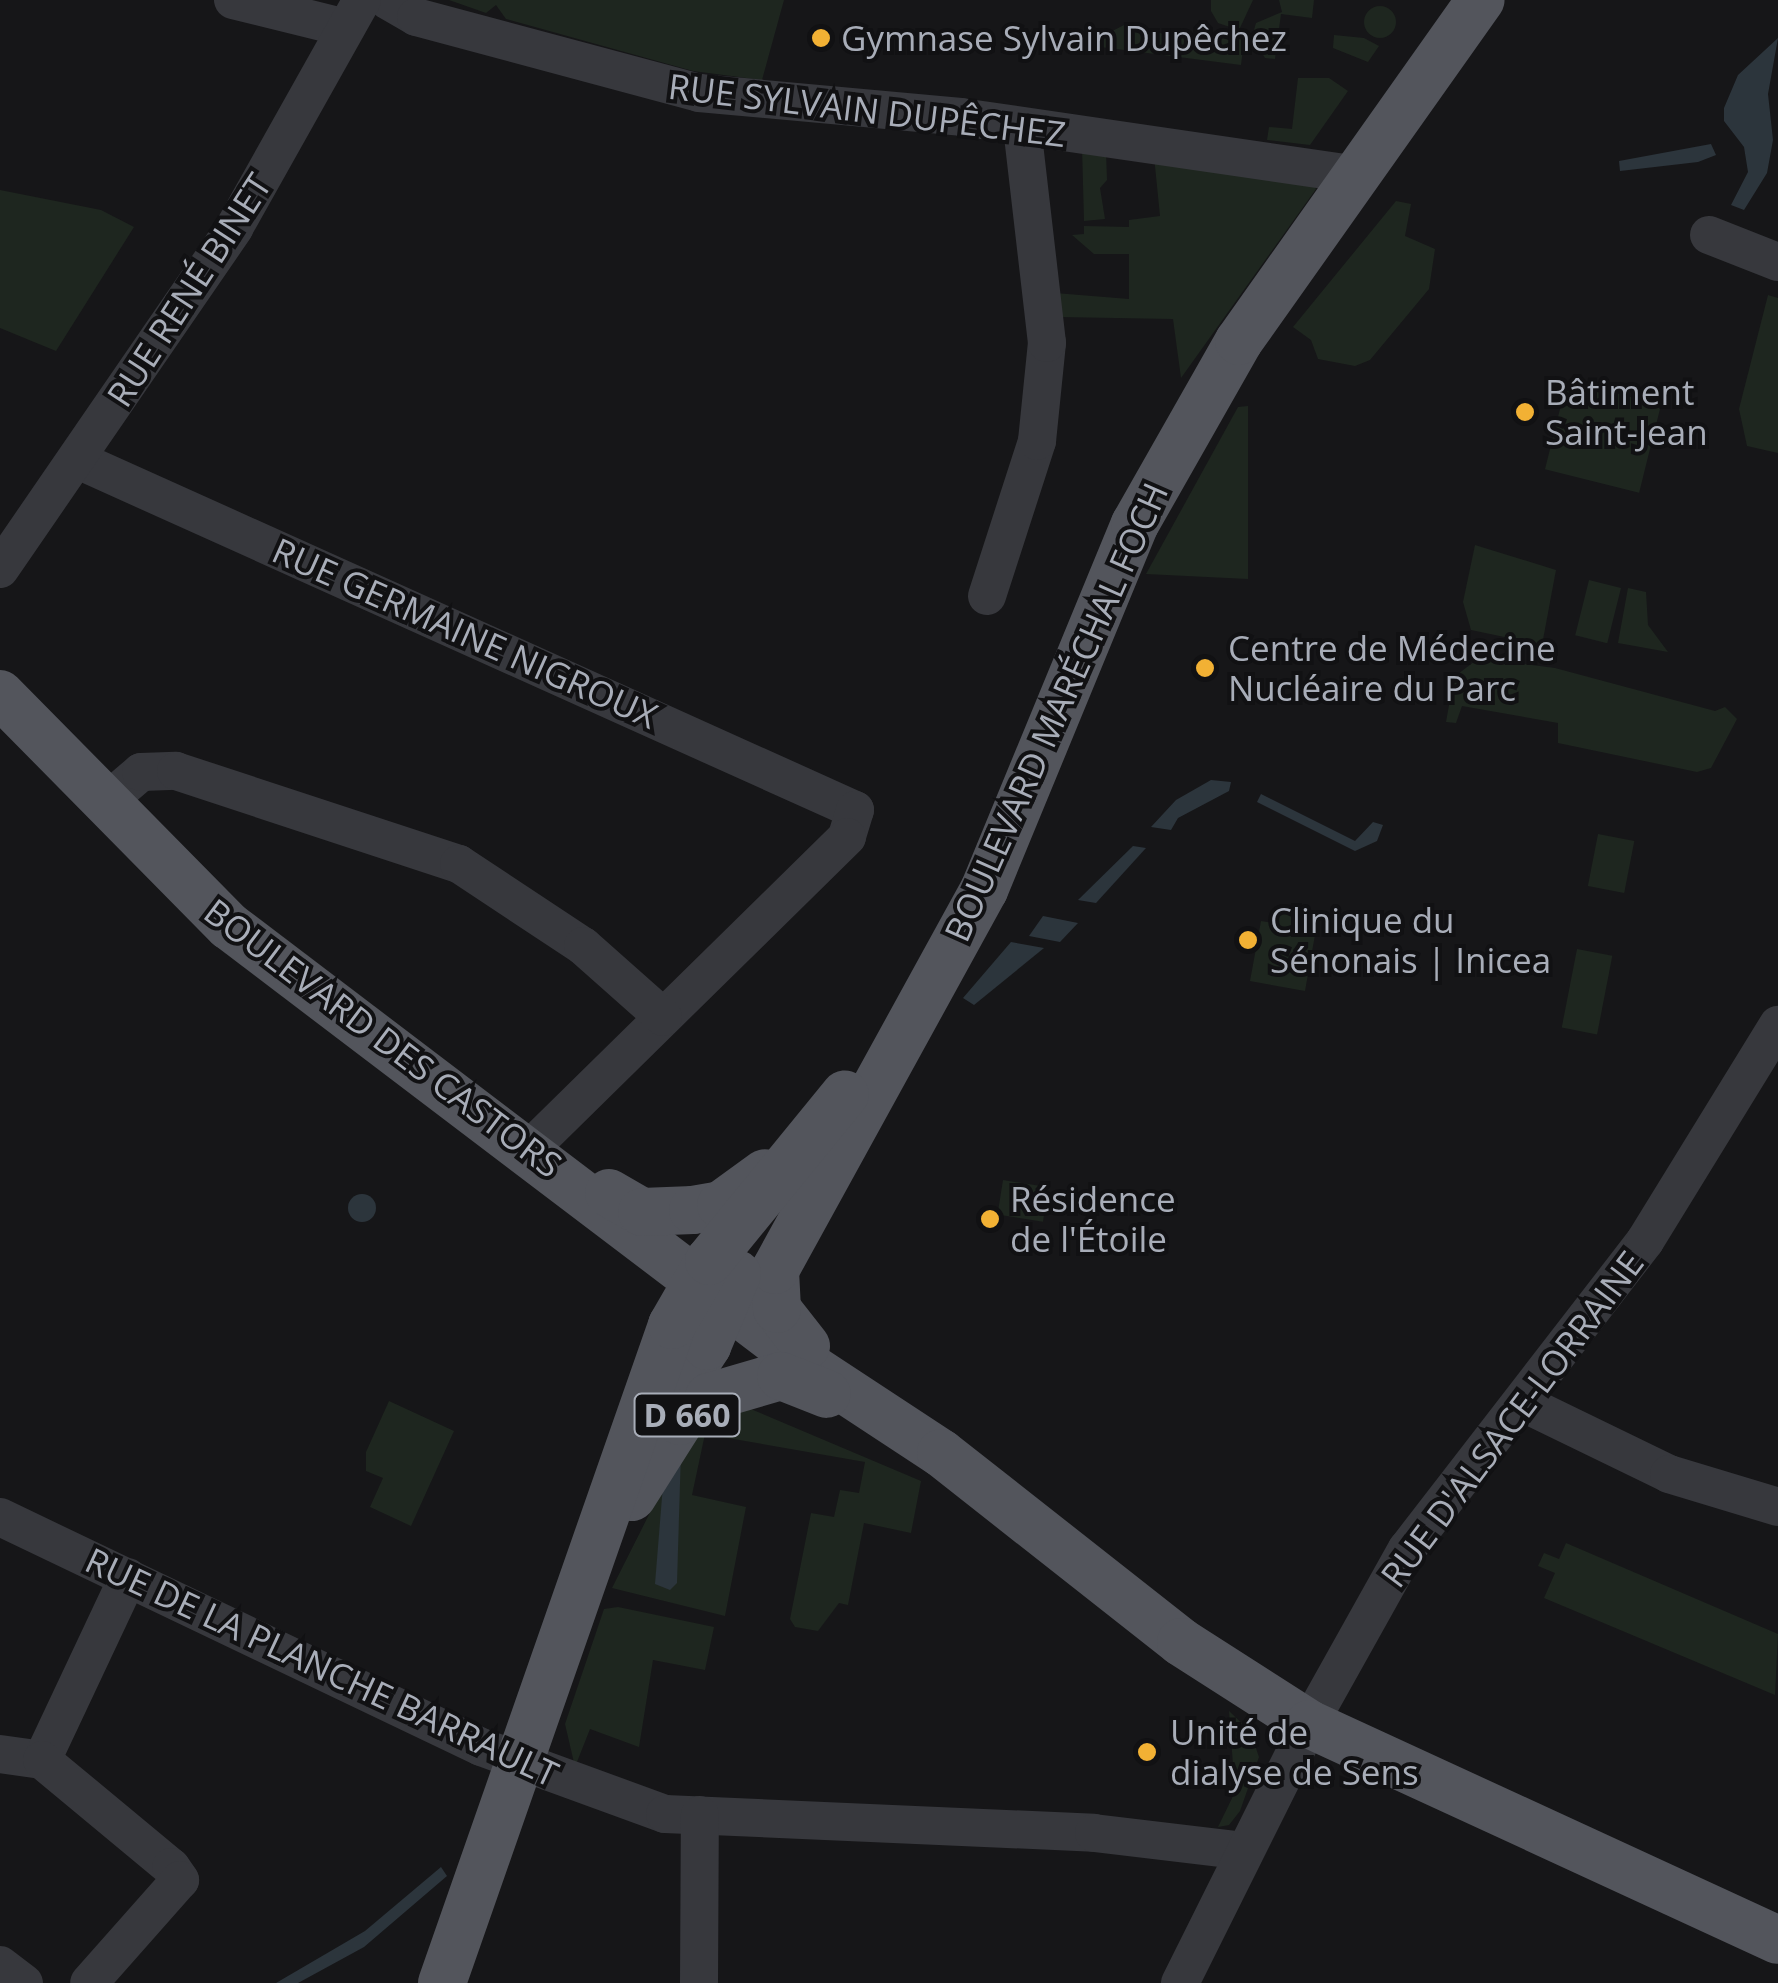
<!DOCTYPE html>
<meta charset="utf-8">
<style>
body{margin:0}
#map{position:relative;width:1778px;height:1983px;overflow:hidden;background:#161618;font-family:"Open Sans",sans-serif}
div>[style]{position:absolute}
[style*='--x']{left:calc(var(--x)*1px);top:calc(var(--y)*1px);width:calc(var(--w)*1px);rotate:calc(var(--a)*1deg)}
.green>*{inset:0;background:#1e261f;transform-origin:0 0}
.round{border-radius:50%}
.water>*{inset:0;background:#2c353c}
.minor>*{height:38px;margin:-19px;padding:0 19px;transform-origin:19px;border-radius:19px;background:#37383d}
.major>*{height:48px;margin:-24px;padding:0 24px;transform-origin:24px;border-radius:24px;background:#53555c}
.dots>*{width:28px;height:28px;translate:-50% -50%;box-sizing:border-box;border:5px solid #111113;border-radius:50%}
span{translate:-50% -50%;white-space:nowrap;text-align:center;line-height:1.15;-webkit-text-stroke:8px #111113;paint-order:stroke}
.shield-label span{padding:2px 8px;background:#111113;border:2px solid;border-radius:8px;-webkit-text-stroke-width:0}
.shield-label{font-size:32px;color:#a8adb8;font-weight:700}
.poi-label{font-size:35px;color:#a8adb8}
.left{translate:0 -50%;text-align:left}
.street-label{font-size:35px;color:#a8adb8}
</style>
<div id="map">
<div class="green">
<div style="clip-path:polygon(449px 0,784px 0,762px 80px,693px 71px,506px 19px,496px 5px,486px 13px)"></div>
<div style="clip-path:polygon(1253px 0,1239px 30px,1218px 23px,1211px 11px,1211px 0)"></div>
<div style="clip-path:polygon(1264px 0,1314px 0,1312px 18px,1281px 14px,1275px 59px,1265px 58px,1252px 37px,1256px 23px,1282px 12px,1279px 0)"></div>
<div class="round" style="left:1364px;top:6px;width:32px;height:32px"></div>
<div style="clip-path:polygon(1126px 24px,1164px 34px,1229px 35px,1244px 41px,1241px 65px,1085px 45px)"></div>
<div style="clip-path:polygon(1334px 35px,1364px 38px,1379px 46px,1368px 62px,1333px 48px)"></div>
<div style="clip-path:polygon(1298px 78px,1329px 78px,1348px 91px,1310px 145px,1267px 140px,1269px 127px,1292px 129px)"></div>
<div style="clip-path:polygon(1082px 147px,1106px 151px,1107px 180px,1100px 188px,1105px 219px,1084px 221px)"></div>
<div style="clip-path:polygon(1154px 156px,1308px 178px,1316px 189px,1181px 378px,1173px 319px,1059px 317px,1055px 293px,1129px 299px,1129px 254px,1094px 254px,1072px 235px,1084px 234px,1084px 226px,1129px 227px,1129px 220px,1160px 216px)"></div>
<div style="clip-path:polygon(0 190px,101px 210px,134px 227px,56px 351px,0 328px)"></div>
<div style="clip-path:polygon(1396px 201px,1411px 204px,1405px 236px,1435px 249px,1429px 289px,1370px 360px,1355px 366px,1318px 359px,1311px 340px,1293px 327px)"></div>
<div style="clip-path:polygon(1768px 295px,1778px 298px,1778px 453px,1747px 446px,1739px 409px)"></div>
<div style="left:1567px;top:381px;width:97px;height:91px;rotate:14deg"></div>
<div style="clip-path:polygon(1248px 406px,1248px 579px,1146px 574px,1238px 407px)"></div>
<div style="clip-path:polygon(1475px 545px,1556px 570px,1542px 645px,1471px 630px,1463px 602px)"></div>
<div style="left:1589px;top:580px;width:33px;height:57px;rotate:14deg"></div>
<div style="clip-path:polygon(1628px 588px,1646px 592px,1648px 625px,1668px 652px,1618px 643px)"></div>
<div style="clip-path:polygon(1479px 658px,1555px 668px,1715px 711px,1725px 707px,1737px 719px,1711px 768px,1697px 772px,1558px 743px,1558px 723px,1462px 706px,1456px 723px,1446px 722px,1454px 677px)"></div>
<div style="left:1598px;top:834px;width:37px;height:53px;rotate:11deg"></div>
<div style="clip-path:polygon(1277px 910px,1318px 918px,1305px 991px,1250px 981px,1261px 921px,1274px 923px)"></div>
<div style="left:1577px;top:949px;width:36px;height:80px;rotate:11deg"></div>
<div style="left:1003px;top:1180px;width:46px;height:35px;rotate:9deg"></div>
<div style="clip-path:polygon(389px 1401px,454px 1431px,411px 1526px,370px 1507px,383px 1478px,366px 1471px,366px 1452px)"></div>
<div style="clip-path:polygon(746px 1407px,921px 1481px,911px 1533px,864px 1523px,848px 1605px,839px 1603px,818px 1631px,795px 1627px,790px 1619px,811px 1513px,834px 1517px,840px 1490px,859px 1493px,865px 1462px,705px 1434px,692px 1495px,746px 1507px,725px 1616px,612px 1588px,681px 1451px,699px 1428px)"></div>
<div style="clip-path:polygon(1566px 1543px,1778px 1634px,1775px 1695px,1544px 1598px,1555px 1573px,1538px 1566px,1544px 1553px,1559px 1559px)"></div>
<div style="clip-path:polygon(618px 1607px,714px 1627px,705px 1670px,653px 1660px,639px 1747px,590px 1729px,575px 1767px,565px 1724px,604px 1609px)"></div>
<div style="clip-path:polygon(1229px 1711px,1250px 1731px,1259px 1757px,1240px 1811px,1229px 1825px,1218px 1827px,1235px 1792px)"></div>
</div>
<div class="water">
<div style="clip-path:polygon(1778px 38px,1768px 94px,1773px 140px,1767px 173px,1744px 210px,1731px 205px,1748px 172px,1744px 147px,1724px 121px,1724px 108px,1738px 75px)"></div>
<div style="clip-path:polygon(1711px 144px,1716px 155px,1698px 162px,1620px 171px,1619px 161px)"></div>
<div style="clip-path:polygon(1211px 780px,1231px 782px,1229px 791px,1178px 818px,1171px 830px,1151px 827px,1176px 800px)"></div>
<div style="clip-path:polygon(1261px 794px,1355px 841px,1373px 822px,1383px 825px,1377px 841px,1355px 851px,1257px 802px)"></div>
<div style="clip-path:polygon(1133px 846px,1146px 848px,1096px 903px,1078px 900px)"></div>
<div style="clip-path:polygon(1043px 916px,1078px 923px,1060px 942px,1029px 936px)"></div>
<div style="clip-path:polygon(1011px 942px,1044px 948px,974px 1005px,963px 998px)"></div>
<div class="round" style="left:348px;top:1194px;width:28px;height:28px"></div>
<div style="clip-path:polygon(681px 1451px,677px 1583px,670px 1590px,655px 1584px,663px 1485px)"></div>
<div style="clip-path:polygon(441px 1867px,447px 1876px,364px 1947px,298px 1983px,276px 1983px,365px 1931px)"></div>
</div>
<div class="minor">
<div style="--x:233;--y:0;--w:116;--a:13.9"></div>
<div style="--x:387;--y:0;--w:34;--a:30"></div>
<div style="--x:416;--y:17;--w:293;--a:15"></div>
<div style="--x:699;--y:93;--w:263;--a:5.2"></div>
<div style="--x:961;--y:117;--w:400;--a:8.3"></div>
<div style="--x:1709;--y:235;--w:74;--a:21.4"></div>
<div style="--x:80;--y:461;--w:850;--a:24.24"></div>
<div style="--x:855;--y:810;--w:28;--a:107"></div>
<div style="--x:847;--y:837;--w:446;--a:135.5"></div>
<div style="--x:0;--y:569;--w:414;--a:-55.5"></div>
<div style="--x:234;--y:228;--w:261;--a:-60.7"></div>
<div style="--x:987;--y:596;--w:163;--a:-72.1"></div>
<div style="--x:1037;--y:441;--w:99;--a:-84.2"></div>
<div style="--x:1047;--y:343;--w:216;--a:-96.6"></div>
<div style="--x:106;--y:802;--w:46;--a:-40.6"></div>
<div style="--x:141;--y:772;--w:35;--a:-2"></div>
<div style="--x:176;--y:771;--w:298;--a:18.2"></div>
<div style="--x:459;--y:864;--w:149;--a:33.5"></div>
<div style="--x:583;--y:946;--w:107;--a:41.6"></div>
<div style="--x:1523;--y:1403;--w:162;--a:25.9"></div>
<div style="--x:1669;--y:1474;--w:114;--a:16.8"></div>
<div style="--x:0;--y:1517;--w:533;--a:25.56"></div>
<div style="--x:481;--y:1747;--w:196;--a:20"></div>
<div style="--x:665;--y:1814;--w:429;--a:2.5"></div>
<div style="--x:1094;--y:1833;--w:152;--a:6.8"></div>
<div style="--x:0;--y:1754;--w:42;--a:8.1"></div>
<div style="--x:42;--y:1760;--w:202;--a:-64.8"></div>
<div style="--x:42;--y:1760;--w:168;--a:39.7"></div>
<div style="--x:171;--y:1867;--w:16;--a:55"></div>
<div style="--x:180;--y:1880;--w:137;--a:131.5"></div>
<div style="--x:0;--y:1965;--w:30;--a:37"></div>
<div style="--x:699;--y:1983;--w:168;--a:-89.7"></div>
<div style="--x:1180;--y:1983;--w:289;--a:-63.5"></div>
<div style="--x:1309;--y:1724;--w:201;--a:-60.8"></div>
<div style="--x:1407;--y:1549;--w:389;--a:-52.3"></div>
<div style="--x:1645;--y:1241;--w:254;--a:-58.4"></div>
</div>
<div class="major">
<div style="--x:0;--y:694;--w:326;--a:45.4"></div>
<div style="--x:229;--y:926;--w:729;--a:37.2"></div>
<div style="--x:810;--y:1367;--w:157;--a:33.3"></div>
<div style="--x:941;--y:1453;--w:305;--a:38.2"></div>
<div style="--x:1181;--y:1642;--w:152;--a:32.6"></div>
<div style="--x:1309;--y:1724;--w:516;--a:24.73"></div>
<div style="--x:609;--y:1193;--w:38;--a:30"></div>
<div style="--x:642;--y:1212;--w:51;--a:-2.2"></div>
<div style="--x:693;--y:1210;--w:28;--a:-10"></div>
<div style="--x:721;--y:1205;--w:54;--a:-36"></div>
<div style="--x:806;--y:1346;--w:47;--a:-128.1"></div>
<div style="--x:777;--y:1309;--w:39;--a:-93"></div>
<div style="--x:775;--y:1270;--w:434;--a:-61.2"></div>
<div style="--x:984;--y:890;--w:396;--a:-67.6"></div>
<div style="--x:1135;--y:524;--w:210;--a:-60.4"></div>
<div style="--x:1239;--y:341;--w:418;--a:-54.7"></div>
<div style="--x:658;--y:1421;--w:90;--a:-56.8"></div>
<div style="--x:707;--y:1346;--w:78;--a:-67.4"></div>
<div style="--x:632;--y:1497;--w:90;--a:-57.7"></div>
<div style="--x:680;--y:1421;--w:38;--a:-40"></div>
<div style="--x:709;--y:1397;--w:75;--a:-16.3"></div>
<div style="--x:781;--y:1376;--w:49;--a:21.4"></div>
<div style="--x:442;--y:1983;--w:697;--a:-70.73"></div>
<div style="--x:672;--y:1325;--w:74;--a:-60"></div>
<div style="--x:709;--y:1261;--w:215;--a:-50.8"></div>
</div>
<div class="dots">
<div style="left:821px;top:38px;background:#f2b134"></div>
<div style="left:1525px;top:412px;background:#f2b134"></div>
<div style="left:1205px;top:668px;background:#f2b134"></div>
<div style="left:1248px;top:940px;background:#f2b134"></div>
<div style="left:990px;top:1219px;background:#f2b134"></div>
<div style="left:1147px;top:1752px;background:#f2b134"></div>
</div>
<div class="shield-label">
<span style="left:687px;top:1415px">D 660</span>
</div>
<div class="poi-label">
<span class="left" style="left:841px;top:38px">Gymnase Sylvain Dupêchez</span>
<span class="left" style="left:1545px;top:412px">Bâtiment<br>Saint-Jean</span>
<span class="left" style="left:1228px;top:668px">Centre de Médecine<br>Nucléaire du Parc</span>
<span class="left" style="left:1270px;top:940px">Clinique du<br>Sénonais | Inicea</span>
<span class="left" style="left:1010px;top:1219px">Résidence<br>de l'Étoile</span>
<span class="left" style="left:1170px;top:1752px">Unité de<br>dialyse de Sens</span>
</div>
<div class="street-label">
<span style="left:867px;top:110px;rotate:7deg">RUE SYLVAIN DUPÊCHEZ</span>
<span style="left:189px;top:290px;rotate:-57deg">RUE RENÉ BINET</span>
<span style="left:465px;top:633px;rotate:24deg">RUE GERMAINE NIGROUX</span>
<span style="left:1056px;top:712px;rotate:-66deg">BOULEVARD MARÉCHAL FOCH</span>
<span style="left:383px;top:1038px;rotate:37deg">BOULEVARD DES CASTORS</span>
<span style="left:1512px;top:1419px;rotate:-53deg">RUE D'ALSACE-LORRAINE</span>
<span style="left:322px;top:1667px;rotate:25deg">RUE DE LA PLANCHE BARRAULT</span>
</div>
</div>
